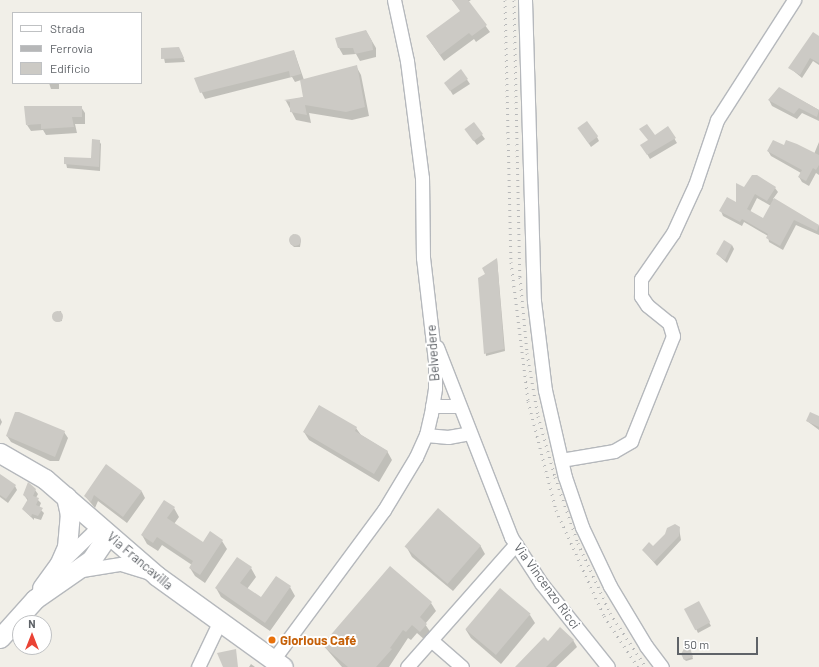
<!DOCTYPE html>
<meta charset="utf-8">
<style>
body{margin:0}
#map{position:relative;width:819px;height:667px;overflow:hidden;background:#f1efe8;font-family:Barlow,sans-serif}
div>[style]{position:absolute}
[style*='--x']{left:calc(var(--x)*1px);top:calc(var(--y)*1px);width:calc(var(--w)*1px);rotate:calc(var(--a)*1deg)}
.shadow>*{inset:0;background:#0003}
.building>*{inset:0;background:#cccac5;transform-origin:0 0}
.round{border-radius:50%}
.roads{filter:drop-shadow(1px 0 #b5b8bc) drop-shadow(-1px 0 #b5b8bc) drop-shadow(0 1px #b5b8bc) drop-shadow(0 -1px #b5b8bc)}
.street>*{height:13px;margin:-6.5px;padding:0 6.5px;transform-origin:6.5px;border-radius:6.5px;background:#fff}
.secondary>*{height:19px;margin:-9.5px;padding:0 9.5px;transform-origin:9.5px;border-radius:9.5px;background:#fff}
.rail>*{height:3px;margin-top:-1.5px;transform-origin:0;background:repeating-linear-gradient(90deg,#b6b7b8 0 1px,transparent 0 6px)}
.dots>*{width:11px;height:11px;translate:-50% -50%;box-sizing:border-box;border:2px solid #fff;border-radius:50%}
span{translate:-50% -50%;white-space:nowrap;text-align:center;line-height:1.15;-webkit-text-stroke:4px #fff;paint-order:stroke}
.street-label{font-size:13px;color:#5f6368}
.food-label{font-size:13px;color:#c56008;font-weight:700}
.left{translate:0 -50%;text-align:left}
.legend{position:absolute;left:12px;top:12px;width:130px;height:72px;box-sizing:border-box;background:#fff;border:1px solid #bfc1c3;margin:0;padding:5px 7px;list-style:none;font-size:12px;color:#5f6368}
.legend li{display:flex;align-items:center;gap:8px;height:20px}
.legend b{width:20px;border:1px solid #bfc1c3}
.north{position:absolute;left:12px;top:615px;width:40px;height:40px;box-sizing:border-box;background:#fff;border:1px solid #bfc1c3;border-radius:50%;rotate:0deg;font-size:11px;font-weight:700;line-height:16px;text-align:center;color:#5f6368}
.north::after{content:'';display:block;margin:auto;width:14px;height:18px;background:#ea4335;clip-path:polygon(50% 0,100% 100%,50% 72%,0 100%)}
.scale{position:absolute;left:677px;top:637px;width:81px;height:18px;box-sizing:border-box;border:2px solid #5f6368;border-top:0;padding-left:5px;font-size:12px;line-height:14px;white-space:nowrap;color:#5f6368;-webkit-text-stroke:3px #fff;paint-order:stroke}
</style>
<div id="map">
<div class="shadow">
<div style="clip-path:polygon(452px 0,471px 0,468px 2px,490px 32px,476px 42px,474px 39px,444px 61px,427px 37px,461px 11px)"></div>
<div style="clip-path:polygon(366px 31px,376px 48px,376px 57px,360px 61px,356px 54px,343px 55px,339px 48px)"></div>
<div style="clip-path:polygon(819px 38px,819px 65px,813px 61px,802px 78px,790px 68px)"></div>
<div style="clip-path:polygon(162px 48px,181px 52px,185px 62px,165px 63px)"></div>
<div style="clip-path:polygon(294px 51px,304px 80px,356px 66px,361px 75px,369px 116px,352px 120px,309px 113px,311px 123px,296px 120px,286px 101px,304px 97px,301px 80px,295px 82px,292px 77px,205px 99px,195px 79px)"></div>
<div style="clip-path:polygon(461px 71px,470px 84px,453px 95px,448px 87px)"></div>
<div style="clip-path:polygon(49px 83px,59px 83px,59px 89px,51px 89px)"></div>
<div style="clip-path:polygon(779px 88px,819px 110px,819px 121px,802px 113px,797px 119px,772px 106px,769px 100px)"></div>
<div style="clip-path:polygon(81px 107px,85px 113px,85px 124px,75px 124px,77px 133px,46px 135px,43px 130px,31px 131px,27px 125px)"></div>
<div style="clip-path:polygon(473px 123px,485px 139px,477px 145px,468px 133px)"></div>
<div style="clip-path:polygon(668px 128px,677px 143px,650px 159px,644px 149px,649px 141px)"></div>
<div style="clip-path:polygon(581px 132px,597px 137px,599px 141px,591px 147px)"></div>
<div style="clip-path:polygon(99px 141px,101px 144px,100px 171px,67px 168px,65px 158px,92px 159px)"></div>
<div style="clip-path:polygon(819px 142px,819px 175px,816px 173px,809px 186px,802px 182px,799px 177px,801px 173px,771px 156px,768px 151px,784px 146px,814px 154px)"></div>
<div style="clip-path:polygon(evenodd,775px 188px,778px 192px,773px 199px,819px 226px,819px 235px,796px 225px,783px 250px,769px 242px,768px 236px,744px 222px,742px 226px,723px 216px,721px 211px,737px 203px,745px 189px,775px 188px,757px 198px,771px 206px,764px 219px,750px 212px,757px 198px)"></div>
<div style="clip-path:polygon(293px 234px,301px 240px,300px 247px,294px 247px,290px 243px)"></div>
<div style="clip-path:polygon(732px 245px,734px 249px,727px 263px,717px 254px)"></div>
<div style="clip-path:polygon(497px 259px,505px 351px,486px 356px,479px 279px,486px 274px)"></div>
<div style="clip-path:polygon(61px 311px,62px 321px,57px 322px,53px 318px,54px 313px)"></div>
<div style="clip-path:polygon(319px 406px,356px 428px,361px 435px,387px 451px,392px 460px,379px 482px,309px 440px,304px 432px)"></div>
<div style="clip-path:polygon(17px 412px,64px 432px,68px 438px,59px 461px,50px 461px,11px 442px,7px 436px)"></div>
<div style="clip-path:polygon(819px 417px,819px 430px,807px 421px)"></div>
<div style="clip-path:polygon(0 418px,2px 422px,0 426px)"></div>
<div style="clip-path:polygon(106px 465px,142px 492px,145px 498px,127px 523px,98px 501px,95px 508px,85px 496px)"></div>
<div style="clip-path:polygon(0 480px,15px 486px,17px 490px,8px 503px,0 497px)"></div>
<div style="clip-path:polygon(35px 490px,38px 494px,36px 498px,41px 503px,39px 508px,44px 513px,41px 520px,34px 518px,34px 520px,23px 509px,28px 501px,24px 495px)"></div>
<div style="clip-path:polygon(174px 508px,179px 517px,174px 524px,203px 543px,222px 541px,227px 549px,205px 583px,195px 576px,190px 568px,192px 565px,162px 545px,158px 551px,147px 544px,142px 535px)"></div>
<div style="clip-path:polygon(679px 528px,681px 540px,657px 566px,643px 550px,653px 547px)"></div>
<div style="clip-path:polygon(480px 545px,485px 554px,453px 591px,412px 557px,407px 548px)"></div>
<div style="clip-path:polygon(251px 568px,256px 577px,247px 589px,261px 599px,290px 587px,295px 596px,270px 631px,221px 597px,216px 588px)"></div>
<div style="clip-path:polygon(431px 603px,436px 611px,425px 624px,431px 633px,425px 640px,417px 633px,411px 640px,408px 638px,389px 667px,342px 667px,323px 645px)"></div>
<div style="clip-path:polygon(701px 607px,711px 626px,698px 633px,686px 609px)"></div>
<div style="clip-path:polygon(530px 615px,535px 623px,501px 664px,471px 638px,466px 630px)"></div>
<div style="clip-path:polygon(573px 640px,577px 647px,556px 667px,516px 667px,548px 642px)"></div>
<div style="clip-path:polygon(688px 645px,693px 659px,686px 661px,683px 658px)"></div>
<div style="clip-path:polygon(251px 664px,255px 667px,249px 667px)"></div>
</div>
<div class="building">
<div style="clip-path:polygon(452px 0,468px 0,487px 25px,472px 36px,469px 33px,440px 55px,426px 36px,460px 11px)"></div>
<div style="clip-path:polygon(366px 30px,372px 41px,373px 50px,355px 54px,353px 48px,338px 48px,335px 38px)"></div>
<div style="clip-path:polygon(813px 32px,819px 36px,819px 63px,810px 58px,800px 75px,788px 68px)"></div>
<div style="clip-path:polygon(179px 47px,184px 58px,161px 59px,161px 48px)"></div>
<div style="clip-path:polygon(294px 50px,301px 74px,290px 77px,289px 71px,200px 93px,194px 78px)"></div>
<div style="clip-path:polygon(357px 65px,365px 107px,346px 112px,305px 105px,307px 115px,290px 112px,290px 102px,284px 100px,303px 97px,300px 80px)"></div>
<div style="clip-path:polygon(461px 69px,468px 79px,450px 91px,444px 83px)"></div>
<div style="clip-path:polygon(779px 87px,819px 110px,817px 117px,799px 108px,794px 114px,768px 100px)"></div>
<div style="clip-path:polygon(24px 106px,82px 106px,82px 117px,72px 117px,74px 127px,41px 129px,41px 124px,26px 125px)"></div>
<div style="left:587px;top:121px;width:19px;height:12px;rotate:54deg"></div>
<div style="left:474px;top:122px;width:15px;height:12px;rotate:53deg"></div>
<div style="clip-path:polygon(647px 124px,655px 135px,668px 126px,676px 138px,647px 155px,640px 145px,648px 140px,639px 129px)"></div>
<div style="clip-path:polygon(92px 139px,100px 140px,99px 167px,64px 164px,64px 157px,91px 158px)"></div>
<div style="clip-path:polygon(773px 140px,784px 145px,786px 140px,797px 144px,819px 155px,819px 165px,816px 170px,813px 168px,806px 181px,798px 177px,802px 170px,767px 151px)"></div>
<div style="clip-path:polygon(752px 175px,757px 175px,776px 187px,767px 201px,755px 194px,747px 209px,763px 218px,774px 198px,819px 225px,817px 231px,794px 220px,780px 246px,766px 238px,768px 234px,742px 219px,740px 222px,719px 211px,727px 197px,736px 202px,736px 183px,744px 187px)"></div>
<div class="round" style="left:289px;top:234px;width:12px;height:12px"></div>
<div style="clip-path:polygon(724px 240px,732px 245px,725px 260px,716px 254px)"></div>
<div style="clip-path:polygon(497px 258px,504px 349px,484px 354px,478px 278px,485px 274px,482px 268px)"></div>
<div class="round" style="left:51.5px;top:310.5px;width:11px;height:11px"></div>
<div style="clip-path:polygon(319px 405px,357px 427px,355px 431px,388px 451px,374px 474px,303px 432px)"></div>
<div style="clip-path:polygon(15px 412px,19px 412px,65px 431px,55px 457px,6px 436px)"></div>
<div style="clip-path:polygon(810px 412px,819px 416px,819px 427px,806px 421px)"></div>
<div style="clip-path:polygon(106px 464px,142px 491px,123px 517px,94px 495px,91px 502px,84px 496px)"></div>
<div style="clip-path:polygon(0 474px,16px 485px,6px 499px,0 495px)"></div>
<div style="clip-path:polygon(28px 482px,36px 489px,33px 496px,39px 498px,36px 505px,43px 508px,38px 516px,32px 514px,31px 517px,22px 509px,28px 499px,23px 495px)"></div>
<div style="clip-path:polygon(164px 500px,175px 507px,167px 518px,203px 542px,210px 531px,223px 540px,200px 575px,189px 568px,193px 561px,157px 537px,153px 543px,141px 535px)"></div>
<div style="left:438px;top:508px;width:57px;height:51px;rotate:41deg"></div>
<div style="clip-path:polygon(675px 524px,680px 527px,679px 536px,654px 562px,642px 550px,649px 542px,653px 546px,665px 534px,667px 528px)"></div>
<div style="clip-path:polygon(237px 557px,252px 567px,240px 583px,261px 597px,276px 576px,291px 586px,265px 623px,215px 588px)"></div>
<div style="clip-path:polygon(390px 566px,432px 602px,420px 617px,427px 624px,420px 632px,412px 625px,406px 632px,403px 630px,390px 648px,392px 649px,376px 667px,348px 667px,322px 645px)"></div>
<div style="left:500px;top:588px;width:40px;height:54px;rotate:40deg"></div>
<div style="left:699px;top:601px;width:24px;height:17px;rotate:62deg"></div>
<div style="clip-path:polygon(560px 627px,574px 640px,546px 667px,515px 667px,544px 637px,548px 641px)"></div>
<div style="clip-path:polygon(688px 642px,693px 657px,684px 660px,681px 654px)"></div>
<div style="clip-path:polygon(236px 649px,238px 667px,223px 667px,217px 653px)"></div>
</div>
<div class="roads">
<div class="street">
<div style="--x:525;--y:0;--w:301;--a:88.3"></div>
<div style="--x:534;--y:301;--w:90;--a:83"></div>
<div style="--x:545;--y:390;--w:89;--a:77.1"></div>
<div style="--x:565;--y:477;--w:53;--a:71.2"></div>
<div style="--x:582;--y:527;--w:65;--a:64.6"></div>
<div style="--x:610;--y:586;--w:70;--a:59"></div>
<div style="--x:646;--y:646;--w:26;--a:53"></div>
<div style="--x:437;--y:347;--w:204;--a:68.7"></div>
<div style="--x:511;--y:537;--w:55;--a:56.9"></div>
<div style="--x:541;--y:583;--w:107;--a:51.4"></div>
<div style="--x:432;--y:406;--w:27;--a:0"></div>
<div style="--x:426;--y:435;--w:22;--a:5"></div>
<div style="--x:448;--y:437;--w:22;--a:-10"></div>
<div style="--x:561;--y:460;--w:54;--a:-9.6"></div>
<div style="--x:614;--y:451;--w:20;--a:-30"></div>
<div style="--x:631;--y:441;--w:113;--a:-68.2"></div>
<div style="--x:673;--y:336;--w:14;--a:-107"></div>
<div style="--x:669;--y:323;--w:28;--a:-141"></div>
<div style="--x:647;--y:305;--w:11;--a:-124"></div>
<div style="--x:641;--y:296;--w:17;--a:-90"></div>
<div style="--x:641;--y:279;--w:56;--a:-55.2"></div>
<div style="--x:673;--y:233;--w:53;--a:-65.4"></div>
<div style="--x:695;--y:185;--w:69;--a:-71.3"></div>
<div style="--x:717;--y:120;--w:143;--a:-57.3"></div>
<div style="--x:65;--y:559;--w:39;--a:-44"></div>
<div style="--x:93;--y:532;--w:11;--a:-5"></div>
<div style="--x:82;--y:570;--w:39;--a:-9"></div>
<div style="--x:121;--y:564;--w:28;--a:17"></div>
<div style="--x:431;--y:640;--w:41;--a:41.1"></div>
<div style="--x:273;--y:660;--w:187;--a:-53.5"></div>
<div style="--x:384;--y:510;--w:62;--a:-58.9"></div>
<div style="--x:416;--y:457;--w:24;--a:-66"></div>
<div style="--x:426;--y:435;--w:22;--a:-77"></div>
<div style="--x:431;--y:414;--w:26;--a:-81"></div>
<div style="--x:435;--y:388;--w:27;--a:-90"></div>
<div style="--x:435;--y:361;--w:104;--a:-96.6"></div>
<div style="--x:423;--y:258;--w:80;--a:-90.7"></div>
<div style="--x:422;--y:178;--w:118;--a:-97.3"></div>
<div style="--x:407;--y:61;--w:62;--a:-102"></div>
<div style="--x:198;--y:667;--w:49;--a:-64.5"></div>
<div style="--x:407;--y:667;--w:164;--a:-48.5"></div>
</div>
<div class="secondary">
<div style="--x:0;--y:453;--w:52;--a:30"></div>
<div style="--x:45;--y:479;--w:148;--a:40.9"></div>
<div style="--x:157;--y:576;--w:155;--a:35.8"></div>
<div style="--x:42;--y:588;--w:29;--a:-54"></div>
<div style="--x:59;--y:565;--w:20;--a:-66"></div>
<div style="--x:67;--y:547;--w:32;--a:-85"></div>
<div style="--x:70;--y:515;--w:19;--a:-102"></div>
<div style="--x:0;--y:638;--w:52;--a:-48.1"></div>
<div style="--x:35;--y:599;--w:68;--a:-34.9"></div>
<div style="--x:91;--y:560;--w:23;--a:-56"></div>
<div style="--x:104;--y:541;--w:10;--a:-90"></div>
</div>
</div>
<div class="rail">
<div style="--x:505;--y:0;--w:262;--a:88.7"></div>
<div style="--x:511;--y:262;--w:140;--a:83"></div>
<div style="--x:528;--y:401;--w:113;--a:75.6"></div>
<div style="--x:556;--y:510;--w:116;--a:65.6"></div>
<div style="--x:604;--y:616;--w:61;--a:56.3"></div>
<div style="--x:514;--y:0;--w:277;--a:88.8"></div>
<div style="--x:520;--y:277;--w:76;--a:84.7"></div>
<div style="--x:527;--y:353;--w:64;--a:80.1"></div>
<div style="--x:538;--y:416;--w:63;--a:74.4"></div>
<div style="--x:555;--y:477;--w:70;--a:70.8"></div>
<div style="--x:578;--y:543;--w:77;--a:65.4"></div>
<div style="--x:610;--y:613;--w:65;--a:56.3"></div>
</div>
<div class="dots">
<div style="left:272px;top:640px;background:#e8710a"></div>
</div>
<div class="street-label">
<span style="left:433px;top:353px;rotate:-94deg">Belvedere</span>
<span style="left:140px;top:561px;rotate:40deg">Via Francavilla</span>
<span style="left:547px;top:586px;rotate:54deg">Via Vincenzo Ricci</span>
</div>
<div class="food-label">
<span class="left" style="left:280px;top:640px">Glorious Café</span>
</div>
<ul class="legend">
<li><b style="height:5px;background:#fff"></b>Strada</li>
<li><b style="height:5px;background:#b6b7b8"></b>Ferrovia</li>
<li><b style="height:11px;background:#cccac5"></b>Edificio</li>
</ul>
<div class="north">N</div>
<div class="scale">50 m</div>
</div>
